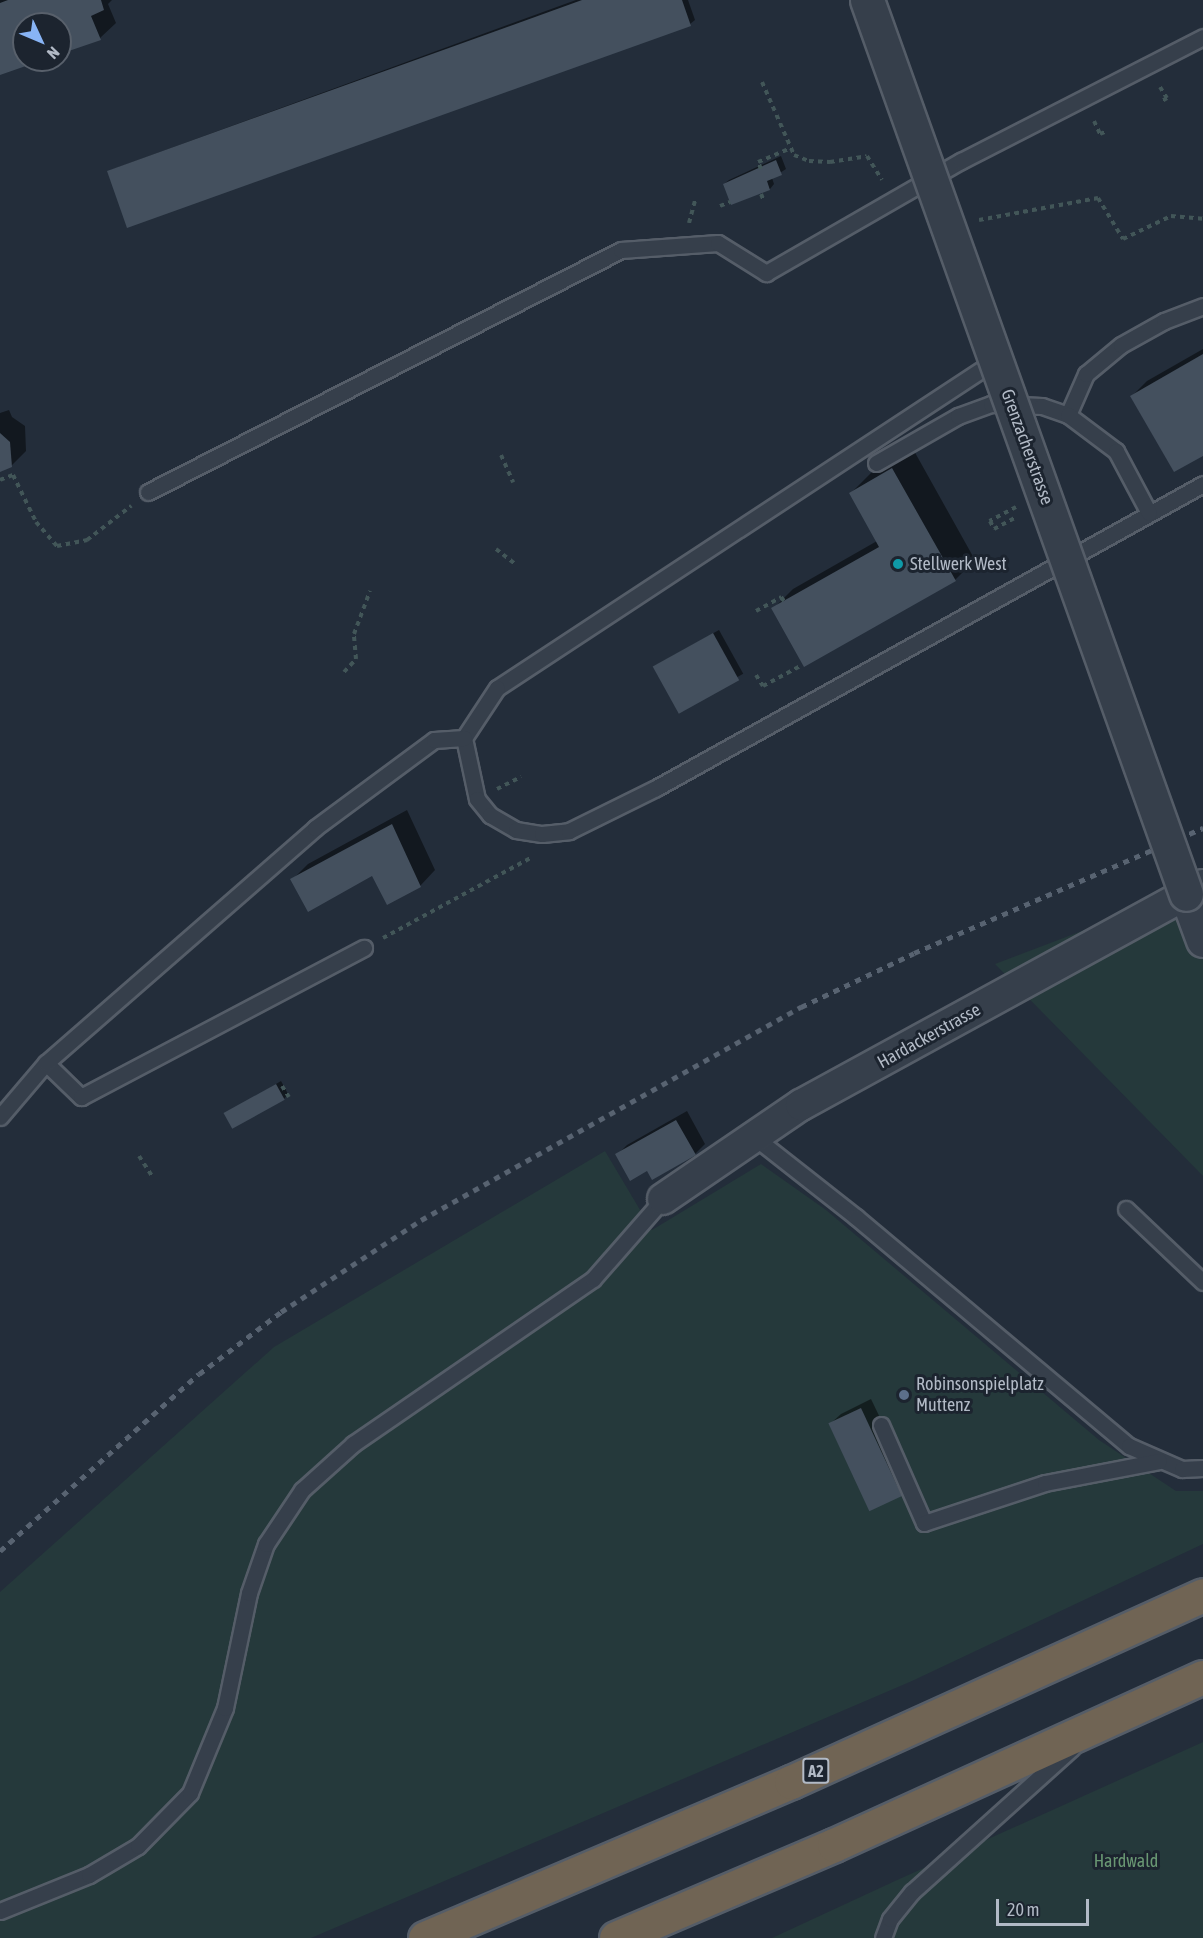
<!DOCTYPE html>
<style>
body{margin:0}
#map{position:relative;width:1203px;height:1938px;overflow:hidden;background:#232d3a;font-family:"Asap Condensed",sans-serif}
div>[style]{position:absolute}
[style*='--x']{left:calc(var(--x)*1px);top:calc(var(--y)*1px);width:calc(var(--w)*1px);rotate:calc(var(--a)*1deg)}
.green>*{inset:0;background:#25393b}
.shadow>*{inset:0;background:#0007;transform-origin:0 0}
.building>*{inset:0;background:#44505e;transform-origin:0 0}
.path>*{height:4px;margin-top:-2px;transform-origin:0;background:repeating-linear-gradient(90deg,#425658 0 4.5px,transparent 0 9px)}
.roads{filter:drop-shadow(2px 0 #555d68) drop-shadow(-2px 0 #555d68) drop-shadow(0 2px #555d68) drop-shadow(0 -2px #555d68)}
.service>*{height:15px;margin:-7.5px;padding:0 7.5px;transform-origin:7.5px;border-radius:7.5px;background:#363f4b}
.minor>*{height:30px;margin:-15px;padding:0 15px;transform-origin:15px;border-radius:15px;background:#363f4b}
.tertiary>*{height:33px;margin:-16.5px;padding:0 16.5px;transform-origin:16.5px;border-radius:16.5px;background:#363f4b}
.motorway>*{height:33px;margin:-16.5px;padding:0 16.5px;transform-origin:16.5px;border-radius:16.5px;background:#706454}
.rail>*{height:4.5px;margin-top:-2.25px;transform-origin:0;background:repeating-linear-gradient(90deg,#586371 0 6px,transparent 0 12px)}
.bridges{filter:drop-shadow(2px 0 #555d68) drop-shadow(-2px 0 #555d68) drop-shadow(0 2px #555d68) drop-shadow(0 -2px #555d68)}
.tertiary-bridge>*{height:33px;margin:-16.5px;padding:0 16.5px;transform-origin:16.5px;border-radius:16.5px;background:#363f4b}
.dots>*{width:16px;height:16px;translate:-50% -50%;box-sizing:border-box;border:3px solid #1c242f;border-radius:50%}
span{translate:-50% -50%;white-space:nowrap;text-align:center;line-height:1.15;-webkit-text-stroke:6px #1c242f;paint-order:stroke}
.shield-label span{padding:2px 4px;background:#1c242f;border:2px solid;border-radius:4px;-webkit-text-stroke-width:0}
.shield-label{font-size:16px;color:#b2bac6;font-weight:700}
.street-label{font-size:18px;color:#b2bac6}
.poi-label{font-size:18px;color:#b2bac6}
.left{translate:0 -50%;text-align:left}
.park-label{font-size:18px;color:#699773}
.north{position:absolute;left:12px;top:12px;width:60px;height:60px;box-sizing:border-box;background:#1c242f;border:2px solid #58606b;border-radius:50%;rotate:134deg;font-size:16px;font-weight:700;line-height:24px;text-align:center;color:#b2bac6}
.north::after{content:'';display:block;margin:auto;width:21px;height:27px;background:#88b4f5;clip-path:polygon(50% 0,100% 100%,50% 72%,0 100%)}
.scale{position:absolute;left:996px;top:1899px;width:93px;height:27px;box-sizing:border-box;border:3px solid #b2bac6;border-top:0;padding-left:8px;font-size:18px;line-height:21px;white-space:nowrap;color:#b2bac6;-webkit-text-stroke:4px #1c242f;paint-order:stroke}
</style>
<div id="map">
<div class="green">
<div style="clip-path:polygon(1203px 885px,1203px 1176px,995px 964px)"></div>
<div style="clip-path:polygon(605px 1151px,652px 1230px,761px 1164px,826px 1210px,1099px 1440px,1176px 1491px,1203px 1491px,1203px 1544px,912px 1681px,311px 1938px,0 1938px,0 1592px,274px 1347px)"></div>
<div style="clip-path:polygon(1203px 1742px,1203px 1938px,772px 1938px,895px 1881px)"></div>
</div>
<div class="shadow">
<div style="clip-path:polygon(0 0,112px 0,108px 4px,116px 23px,100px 38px,60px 53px,60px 24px,24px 24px,24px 60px,39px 60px,0 74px)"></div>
<div style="clip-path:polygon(576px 0,688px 0,695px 20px,690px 24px,108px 171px)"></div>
<div style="clip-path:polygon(781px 156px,786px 169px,772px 178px,774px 184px,770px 189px,732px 203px,724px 184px,729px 180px)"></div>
<div style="clip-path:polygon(1203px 349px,1203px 454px,1132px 396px,1147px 381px)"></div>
<div style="clip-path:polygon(9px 410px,12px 417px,25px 426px,26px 451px,11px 466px,0 471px,0 413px)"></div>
<div style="clip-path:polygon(913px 449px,975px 560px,955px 580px,773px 609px,793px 589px,877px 541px,851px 493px,871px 473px)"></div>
<div style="left:719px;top:630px;width:50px;height:74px;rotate:61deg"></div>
<div style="clip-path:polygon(407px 810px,435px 870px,420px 886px,372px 874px,292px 880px,308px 864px)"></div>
<div style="clip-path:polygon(281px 1081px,288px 1094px,284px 1099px,226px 1114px)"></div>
<div style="clip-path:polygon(687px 1111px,705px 1144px,695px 1154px,648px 1169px,617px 1155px,627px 1145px)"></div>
<div style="clip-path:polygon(871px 1399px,912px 1484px,901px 1495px,871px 1509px,830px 1424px,841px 1414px)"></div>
</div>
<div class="building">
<div style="clip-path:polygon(8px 0,101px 0,104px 10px,91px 16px,101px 40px,60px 54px,60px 24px,24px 24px,24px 60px,43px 60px,0 75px,0 3px)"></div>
<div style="clip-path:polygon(582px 0,682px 0,691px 26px,127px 228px,107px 171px)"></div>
<div style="clip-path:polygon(776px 160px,782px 175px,767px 181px,770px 190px,731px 205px,723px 184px)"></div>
<div style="clip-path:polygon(1203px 354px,1203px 456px,1174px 472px,1130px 396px)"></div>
<div style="clip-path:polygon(0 433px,10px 442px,12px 467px,0 472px)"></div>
<div style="clip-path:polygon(892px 468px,956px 581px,804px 667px,771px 608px,879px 547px,849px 493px)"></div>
<div style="left:713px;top:633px;width:54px;height:69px;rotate:61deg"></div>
<div style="clip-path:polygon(392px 824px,421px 887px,387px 905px,372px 876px,308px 912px,290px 879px)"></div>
<div style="left:276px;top:1084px;width:18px;height:60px;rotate:61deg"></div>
<div style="clip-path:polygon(676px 1120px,696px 1155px,652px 1180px,647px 1171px,630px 1181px,615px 1154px)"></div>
<div style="left:861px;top:1408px;width:97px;height:36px;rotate:65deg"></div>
</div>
<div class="path">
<div style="--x:762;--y:82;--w:80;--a:66.3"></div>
<div style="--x:794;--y:155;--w:16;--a:22"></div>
<div style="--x:809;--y:161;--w:21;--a:3"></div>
<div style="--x:830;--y:162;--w:37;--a:-9"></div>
<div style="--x:867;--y:156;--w:28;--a:58"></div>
<div style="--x:1160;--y:87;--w:13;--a:58"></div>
<div style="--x:1167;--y:98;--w:6;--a:149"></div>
<div style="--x:1094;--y:121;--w:14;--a:65"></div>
<div style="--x:1100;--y:134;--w:8;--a:-23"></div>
<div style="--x:761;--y:169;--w:8;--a:-113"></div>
<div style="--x:758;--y:162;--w:36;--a:-23"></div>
<div style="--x:761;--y:194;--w:8;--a:67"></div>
<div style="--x:720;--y:206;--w:11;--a:-22"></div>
<div style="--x:979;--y:220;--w:121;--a:-10.5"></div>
<div style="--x:1098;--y:198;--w:48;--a:58.6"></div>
<div style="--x:1123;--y:239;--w:53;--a:-25.6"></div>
<div style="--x:1171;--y:216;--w:32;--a:5"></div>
<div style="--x:689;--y:223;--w:23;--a:-75"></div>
<div style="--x:501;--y:455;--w:30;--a:66"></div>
<div style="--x:0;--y:480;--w:14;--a:-21"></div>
<div style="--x:13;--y:475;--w:52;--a:63.9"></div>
<div style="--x:36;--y:522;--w:32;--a:49"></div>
<div style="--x:57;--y:546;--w:31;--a:-11"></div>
<div style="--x:87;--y:540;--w:56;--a:-37.7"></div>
<div style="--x:1016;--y:507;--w:30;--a:152"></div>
<div style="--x:990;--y:521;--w:9;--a:63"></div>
<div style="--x:994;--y:529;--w:26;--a:-28"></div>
<div style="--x:496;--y:549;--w:24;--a:38"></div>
<div style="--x:756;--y:611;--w:29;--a:-29"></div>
<div style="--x:781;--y:597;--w:5;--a:53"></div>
<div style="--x:344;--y:672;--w:18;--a:-47"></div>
<div style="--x:356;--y:659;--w:25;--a:-95"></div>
<div style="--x:354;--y:634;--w:46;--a:-69.6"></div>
<div style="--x:756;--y:675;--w:13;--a:58"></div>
<div style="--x:763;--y:686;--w:44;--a:-28.3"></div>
<div style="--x:497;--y:789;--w:27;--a:-27"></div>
<div style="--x:383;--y:938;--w:170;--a:-28.5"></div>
<div style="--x:282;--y:1086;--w:13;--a:58"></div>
<div style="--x:139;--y:1156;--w:24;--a:57"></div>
</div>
<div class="roads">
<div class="service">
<div style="--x:996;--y:360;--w:597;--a:146.68"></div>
<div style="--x:497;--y:688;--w:60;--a:123.4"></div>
<div style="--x:464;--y:738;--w:62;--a:78"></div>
<div style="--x:477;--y:799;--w:21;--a:51"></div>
<div style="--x:490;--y:815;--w:30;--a:30"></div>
<div style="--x:516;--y:830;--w:26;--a:9"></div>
<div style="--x:542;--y:834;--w:27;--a:-6"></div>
<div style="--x:569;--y:831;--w:97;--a:-26.3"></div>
<div style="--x:656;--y:788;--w:626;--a:-29.06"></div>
<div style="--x:1068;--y:415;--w:45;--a:-66.3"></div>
<div style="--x:1086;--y:374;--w:45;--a:-39.6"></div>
<div style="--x:1121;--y:345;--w:49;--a:-29.2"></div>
<div style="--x:1164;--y:321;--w:42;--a:-21"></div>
<div style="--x:876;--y:463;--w:95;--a:-29.8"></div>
<div style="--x:958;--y:416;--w:35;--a:-20"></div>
<div style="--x:991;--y:404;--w:51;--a:2.2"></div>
<div style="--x:1042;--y:406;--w:28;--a:19"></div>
<div style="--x:1068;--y:415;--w:60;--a:36.9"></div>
<div style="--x:1116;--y:451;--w:70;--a:62"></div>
<div style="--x:148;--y:492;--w:531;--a:-27.1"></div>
<div style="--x:621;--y:250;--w:97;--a:-4.1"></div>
<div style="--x:718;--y:243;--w:57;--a:32"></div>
<div style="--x:766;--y:273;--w:225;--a:-29.9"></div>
<div style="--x:961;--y:161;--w:272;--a:-27.1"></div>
<div style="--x:46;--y:1063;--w:49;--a:44.2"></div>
<div style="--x:81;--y:1097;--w:320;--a:-27.8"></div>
<div style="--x:0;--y:1117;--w:71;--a:-49.6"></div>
<div style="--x:46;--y:1063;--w:357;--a:-41.1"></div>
<div style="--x:315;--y:828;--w:148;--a:-36.5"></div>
<div style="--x:434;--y:740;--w:30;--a:-4"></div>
<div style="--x:753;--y:1136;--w:131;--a:38.2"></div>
<div style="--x:856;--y:1217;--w:356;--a:40"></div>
<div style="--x:1129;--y:1446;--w:58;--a:23.5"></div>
<div style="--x:1182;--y:1469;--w:21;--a:-3"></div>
<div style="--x:1126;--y:1209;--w:106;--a:43.5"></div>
<div style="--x:881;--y:1425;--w:107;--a:66.3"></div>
<div style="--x:924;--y:1523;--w:127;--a:-18.3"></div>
<div style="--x:1045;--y:1483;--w:116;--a:-10.9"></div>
<div style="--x:0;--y:1911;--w:96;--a:-22"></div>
<div style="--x:89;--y:1875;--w:57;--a:-30.6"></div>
<div style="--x:138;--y:1846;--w:74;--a:-45.5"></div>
<div style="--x:190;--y:1793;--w:92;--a:-67.6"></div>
<div style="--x:225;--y:1708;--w:117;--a:-78.2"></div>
<div style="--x:249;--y:1593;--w:52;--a:-70.9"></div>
<div style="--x:266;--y:1544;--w:65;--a:-56.3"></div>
<div style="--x:302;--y:1490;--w:69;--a:-42"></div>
<div style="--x:353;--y:1444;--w:291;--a:-34.5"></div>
<div style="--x:593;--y:1279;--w:106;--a:-48.8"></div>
<div style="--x:883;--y:1938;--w:20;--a:-70"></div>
<div style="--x:890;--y:1919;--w:35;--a:-51"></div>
<div style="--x:912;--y:1892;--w:215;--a:-42"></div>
</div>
<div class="minor">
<div style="--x:663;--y:1199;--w:167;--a:-34.3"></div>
<div style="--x:801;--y:1105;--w:458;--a:-28.7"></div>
</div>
<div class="tertiary">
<div style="--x:1186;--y:894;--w:49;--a:69.7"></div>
</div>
<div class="motorway">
<div style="--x:425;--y:1938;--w:398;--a:-23.1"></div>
<div style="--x:791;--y:1782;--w:452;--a:-24.4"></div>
<div style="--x:616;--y:1938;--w:237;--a:-23.1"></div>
<div style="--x:834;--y:1845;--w:405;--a:-24.5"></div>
</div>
</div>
<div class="rail">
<div style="--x:0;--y:1551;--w:266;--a:-41.7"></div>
<div style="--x:199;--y:1374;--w:103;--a:-37.1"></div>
<div style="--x:281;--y:1312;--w:168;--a:-33.3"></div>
<div style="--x:421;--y:1220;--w:436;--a:-29.3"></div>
<div style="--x:801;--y:1007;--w:125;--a:-25.5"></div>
<div style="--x:914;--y:953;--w:315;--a:-23.4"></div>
</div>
<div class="bridges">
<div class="tertiary-bridge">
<div style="--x:867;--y:0;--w:949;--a:70.36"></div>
</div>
</div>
<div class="dots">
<div style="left:898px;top:564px;background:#0f9aa8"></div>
<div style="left:904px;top:1395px;background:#5c6f8a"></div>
</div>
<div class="shield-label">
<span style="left:816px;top:1771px">A2</span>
</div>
<div class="street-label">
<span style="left:1027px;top:447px;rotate:70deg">Grenzacherstrasse</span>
<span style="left:929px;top:1036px;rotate:-29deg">Hardackerstrasse</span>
</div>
<div class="poi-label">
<span class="left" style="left:910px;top:564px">Stellwerk West</span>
<span class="left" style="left:916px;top:1395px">Robinsonspielplatz<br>Muttenz</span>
</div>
<div class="park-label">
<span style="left:1126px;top:1861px">Hardwald</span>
</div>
<div class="north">N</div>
<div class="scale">20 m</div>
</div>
